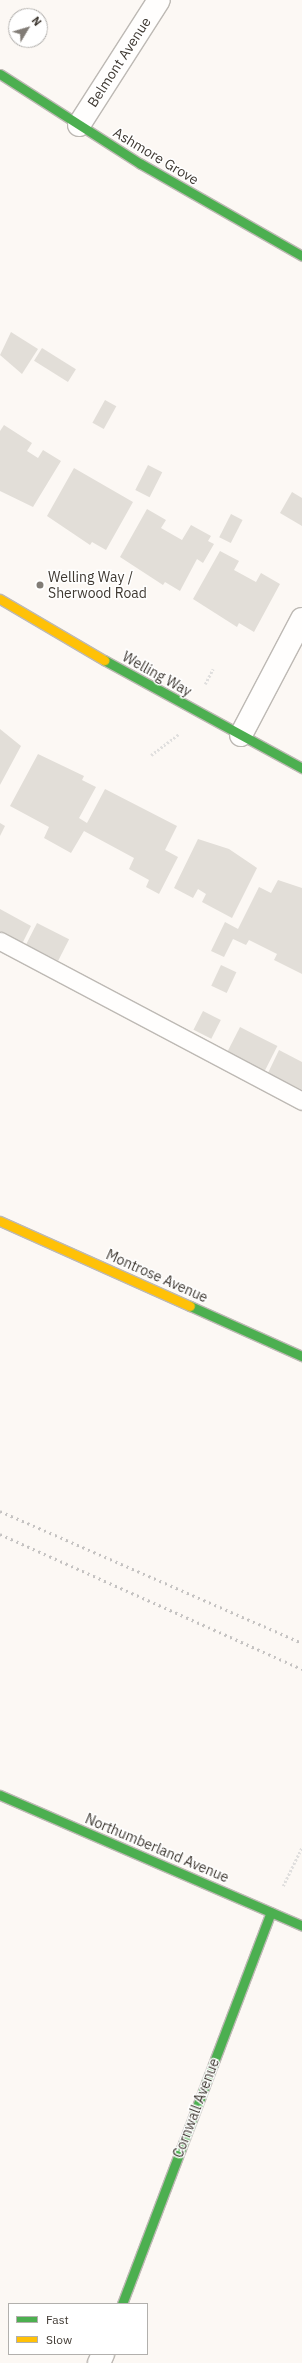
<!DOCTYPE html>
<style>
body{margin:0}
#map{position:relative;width:302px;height:2363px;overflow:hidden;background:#fcf8f4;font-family:"IBM Plex Sans",sans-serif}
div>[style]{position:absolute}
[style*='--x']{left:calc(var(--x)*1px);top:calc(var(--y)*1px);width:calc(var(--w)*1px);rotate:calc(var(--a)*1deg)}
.building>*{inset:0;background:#e2ded8;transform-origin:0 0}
.path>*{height:2.5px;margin-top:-1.25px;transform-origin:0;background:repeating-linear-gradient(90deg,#e0dfde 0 2px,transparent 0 4px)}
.roads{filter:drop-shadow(1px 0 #bdb9b4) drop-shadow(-1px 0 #bdb9b4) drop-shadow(0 1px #bdb9b4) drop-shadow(0 -1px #bdb9b4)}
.lane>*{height:17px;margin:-8.5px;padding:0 8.5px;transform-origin:8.5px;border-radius:8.5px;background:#fffefd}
.street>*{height:22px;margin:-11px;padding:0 11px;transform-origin:11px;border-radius:11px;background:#fffefd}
.fast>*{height:9px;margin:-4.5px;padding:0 4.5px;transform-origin:4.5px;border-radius:4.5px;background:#4caf50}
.slow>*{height:9px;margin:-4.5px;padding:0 4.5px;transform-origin:4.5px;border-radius:4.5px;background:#ffc107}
.rail>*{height:3px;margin-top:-1.5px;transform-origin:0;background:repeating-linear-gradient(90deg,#c5c3c2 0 2px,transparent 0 6px)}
.dots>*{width:11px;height:11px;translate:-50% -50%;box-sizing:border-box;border:2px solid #fff;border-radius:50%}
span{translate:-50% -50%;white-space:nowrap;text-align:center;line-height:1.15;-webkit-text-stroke:3px #fff;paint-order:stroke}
.street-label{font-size:14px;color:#3f3932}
.poi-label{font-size:14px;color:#3f3932}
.left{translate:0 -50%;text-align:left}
.legend{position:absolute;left:8px;top:2303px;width:140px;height:52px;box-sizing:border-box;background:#fff;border:1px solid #b2b0ad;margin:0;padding:5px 7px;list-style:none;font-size:12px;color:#3f3932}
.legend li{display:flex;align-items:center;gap:8px;height:20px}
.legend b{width:20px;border:1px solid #b2b0ad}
.north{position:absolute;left:8px;top:8px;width:40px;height:40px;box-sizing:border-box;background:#fff;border:1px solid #b2b0ad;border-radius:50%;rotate:52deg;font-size:11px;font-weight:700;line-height:16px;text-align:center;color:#3f3932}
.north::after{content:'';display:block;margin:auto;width:14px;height:18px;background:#817c76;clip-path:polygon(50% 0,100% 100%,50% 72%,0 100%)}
</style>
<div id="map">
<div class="building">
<div style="clip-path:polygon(11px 332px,38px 349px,22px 374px,0 355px)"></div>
<div style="left:42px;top:348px;width:40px;height:15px;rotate:32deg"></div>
<div style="left:105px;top:400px;width:13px;height:26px;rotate:29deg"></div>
<div style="clip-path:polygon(4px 425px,32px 443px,27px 451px,38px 458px,43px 450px,61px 461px,33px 507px,0 491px,0 431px)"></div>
<div style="left:148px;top:465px;width:16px;height:28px;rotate:27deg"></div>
<div style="clip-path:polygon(74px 468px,133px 502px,106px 550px,92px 542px,90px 545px,47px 516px)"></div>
<div style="clip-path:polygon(292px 492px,302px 498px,302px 526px,280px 513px)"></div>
<div style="clip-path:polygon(147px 509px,166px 520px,161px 528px,182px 540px,191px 525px,211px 536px,208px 541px,214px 544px,203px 563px,197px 559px,180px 591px,165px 582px,163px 585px,120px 557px)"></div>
<div style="left:231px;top:514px;width:13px;height:26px;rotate:27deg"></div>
<div style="clip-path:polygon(220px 551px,239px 561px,234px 570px,256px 582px,261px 573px,280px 584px,254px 632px,239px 623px,237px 627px,193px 599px)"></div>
<div style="clip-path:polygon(0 729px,21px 746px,0 785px)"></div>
<div style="clip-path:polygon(38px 754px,84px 776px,82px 780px,96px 787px,79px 818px,87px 823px,105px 789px,177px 826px,165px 850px,178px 857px,159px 894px,146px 887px,149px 880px,129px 869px,134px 858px,84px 831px,71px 853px,44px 838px,49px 827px,10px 806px)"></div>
<div style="clip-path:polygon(0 823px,5px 826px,0 836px)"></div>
<div style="clip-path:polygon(198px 839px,229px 849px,257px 868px,232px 918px,202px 902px,206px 894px,198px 889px,193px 898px,174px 888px)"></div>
<div style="clip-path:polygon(278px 880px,302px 888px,302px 974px,274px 960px,277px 954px,249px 940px,246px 945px,233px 939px,224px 957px,211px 951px,225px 922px,238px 929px,259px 887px,271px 893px)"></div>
<div style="clip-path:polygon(0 909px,31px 926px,22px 944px,0 932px)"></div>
<div style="left:37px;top:923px;width:36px;height:24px;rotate:27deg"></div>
<div style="left:221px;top:965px;width:17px;height:23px;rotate:25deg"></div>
<div style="left:203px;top:1011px;width:20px;height:21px;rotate:27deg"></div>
<div style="left:240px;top:1027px;width:42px;height:30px;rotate:27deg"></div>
<div style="clip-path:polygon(279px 1050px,302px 1062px,302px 1090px,268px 1073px)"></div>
</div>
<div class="path">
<div style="--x:205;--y:684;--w:17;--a:-62"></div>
<div style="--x:151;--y:755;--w:35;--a:-37"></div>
<div style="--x:283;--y:1886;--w:43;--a:-64"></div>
</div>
<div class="roads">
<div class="lane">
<div style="--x:0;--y:941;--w:342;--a:27.9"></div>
</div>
<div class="street">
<div style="--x:79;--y:125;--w:148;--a:-57.4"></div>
<div style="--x:241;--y:735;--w:131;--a:-62.3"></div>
<div style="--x:99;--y:2363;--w:10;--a:-66"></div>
</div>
<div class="fast">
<div style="--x:0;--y:74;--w:167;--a:32.6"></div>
<div style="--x:141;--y:164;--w:185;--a:29.7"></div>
<div style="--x:104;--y:660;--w:226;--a:28.6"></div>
<div style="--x:190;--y:1306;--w:123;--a:24.1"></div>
<div style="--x:0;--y:1795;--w:329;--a:23.4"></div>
<div style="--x:122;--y:2304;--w:419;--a:-69.2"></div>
</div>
<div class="slow">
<div style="--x:0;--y:599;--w:121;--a:30.4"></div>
<div style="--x:0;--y:1221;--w:208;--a:24.1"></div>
</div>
</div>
<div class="rail">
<div style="--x:0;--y:1511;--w:330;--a:23.6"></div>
<div style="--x:0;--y:1534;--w:331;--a:24.1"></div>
</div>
<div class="dots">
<div style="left:40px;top:585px;background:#817c76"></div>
</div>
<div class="street-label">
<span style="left:119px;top:62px;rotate:-57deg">Belmont Avenue</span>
<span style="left:156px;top:156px;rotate:31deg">Ashmore Grove</span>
<span style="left:157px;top:674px;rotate:29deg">Welling Way</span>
<span style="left:157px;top:1276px;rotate:24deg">Montrose Avenue</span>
<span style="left:157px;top:1848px;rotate:23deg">Northumberland Avenue</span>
<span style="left:196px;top:2108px;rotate:-69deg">Cornwall Avenue</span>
</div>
<div class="poi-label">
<span class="left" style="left:48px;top:585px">Welling Way /<br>Sherwood Road</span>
</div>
<ul class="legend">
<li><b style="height:5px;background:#4caf50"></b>Fast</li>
<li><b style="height:5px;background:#ffc107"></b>Slow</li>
</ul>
<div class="north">N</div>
</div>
